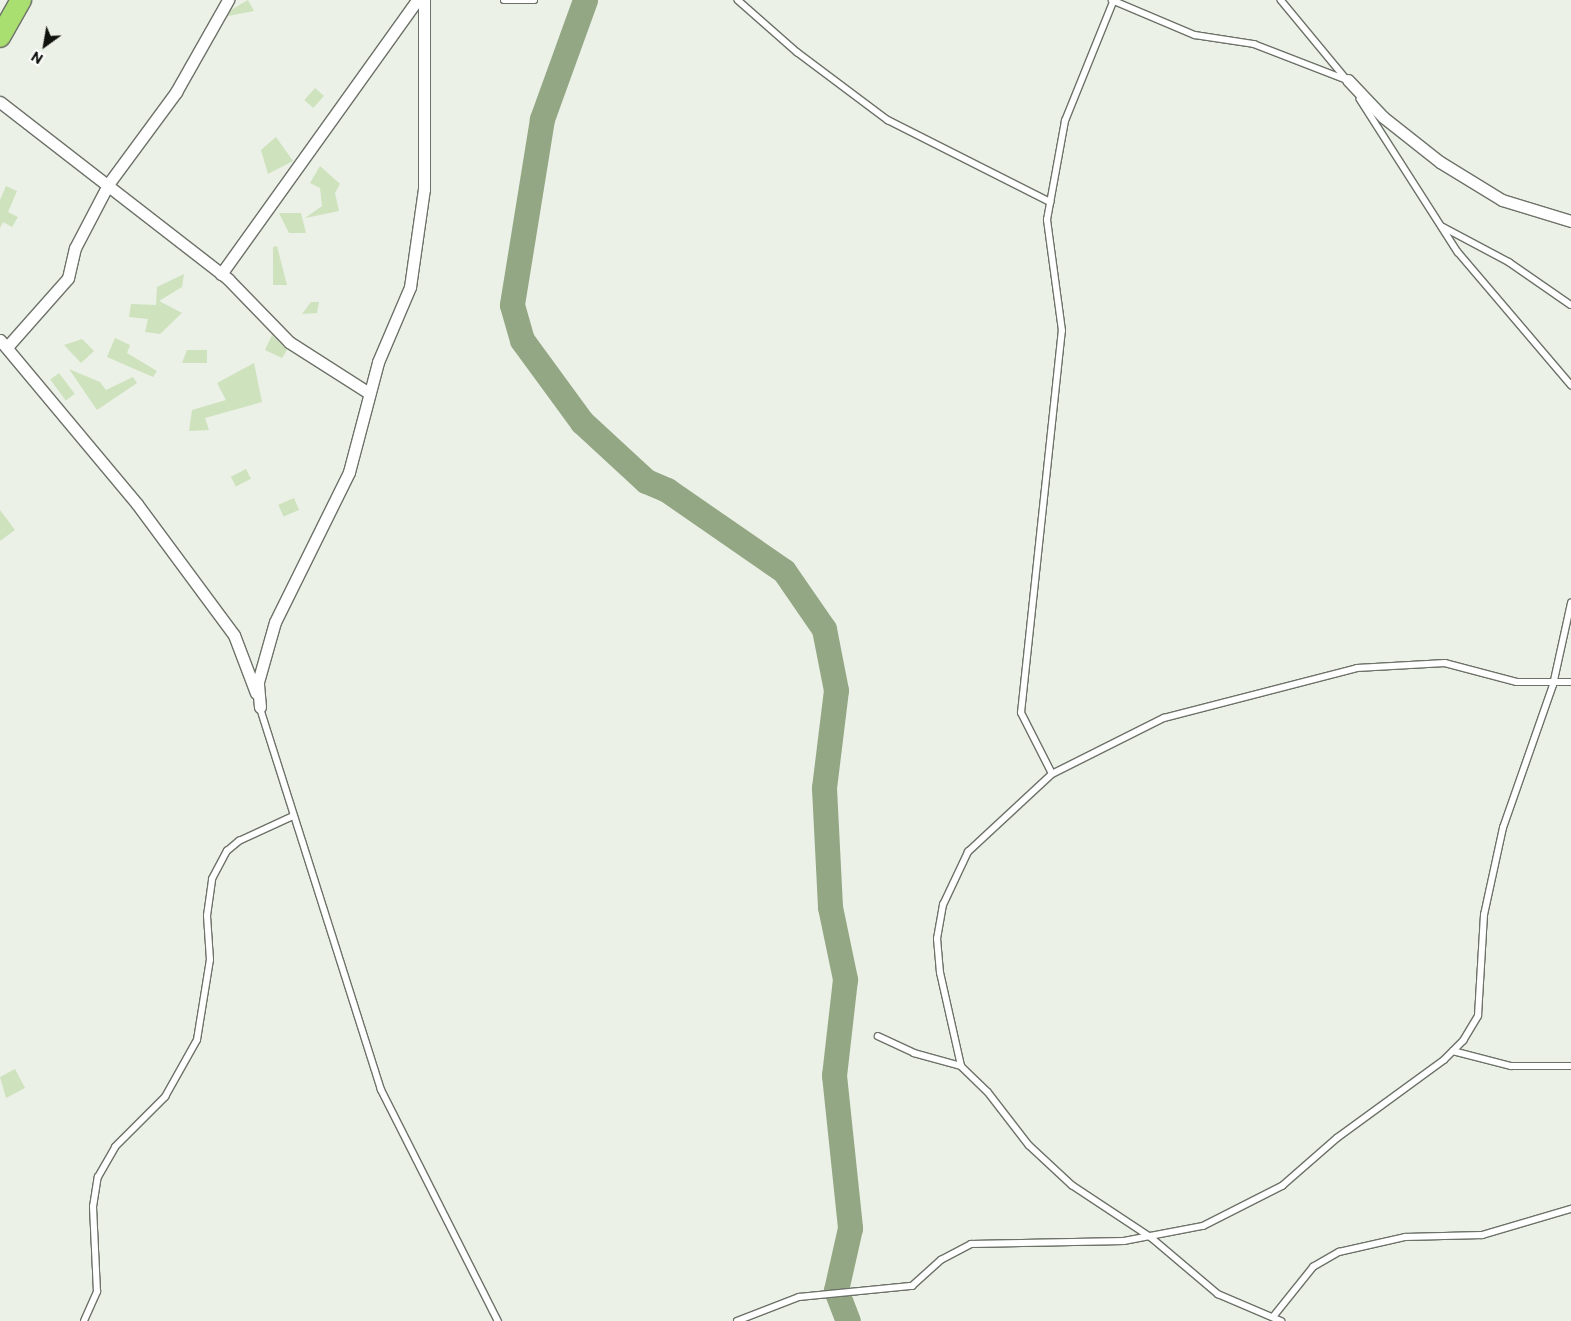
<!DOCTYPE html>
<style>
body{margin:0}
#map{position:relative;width:1571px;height:1321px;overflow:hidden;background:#ebf1e6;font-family:Commissioner,sans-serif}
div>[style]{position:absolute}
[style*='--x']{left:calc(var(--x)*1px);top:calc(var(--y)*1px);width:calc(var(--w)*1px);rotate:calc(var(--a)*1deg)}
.river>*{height:25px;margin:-12.5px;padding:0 12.5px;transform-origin:12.5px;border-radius:12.5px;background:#94a784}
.building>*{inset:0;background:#cee2bd;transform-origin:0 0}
.roads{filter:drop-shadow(1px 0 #6d7269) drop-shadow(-1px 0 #6d7269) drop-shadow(0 1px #6d7269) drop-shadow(0 -1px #6d7269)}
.lane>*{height:5.5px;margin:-2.75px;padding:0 2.75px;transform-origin:2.75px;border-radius:2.75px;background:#fff}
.street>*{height:11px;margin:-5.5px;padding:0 5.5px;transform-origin:5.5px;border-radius:5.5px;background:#fff}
.highway>*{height:20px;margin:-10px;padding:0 10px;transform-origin:10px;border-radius:10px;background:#a9de71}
span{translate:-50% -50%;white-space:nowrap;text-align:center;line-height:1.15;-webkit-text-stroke:4px #fff;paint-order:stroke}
.north{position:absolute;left:20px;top:20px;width:50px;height:50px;-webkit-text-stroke:4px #fff;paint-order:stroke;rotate:212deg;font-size:14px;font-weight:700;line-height:20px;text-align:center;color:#10120e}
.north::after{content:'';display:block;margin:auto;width:18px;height:22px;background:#10120e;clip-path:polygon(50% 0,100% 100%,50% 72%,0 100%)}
</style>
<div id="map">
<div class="river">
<div style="--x:585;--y:0;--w:127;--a:109.9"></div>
<div style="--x:542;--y:119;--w:188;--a:99.2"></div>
<div style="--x:512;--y:305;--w:36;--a:74"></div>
<div style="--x:522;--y:340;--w:102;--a:53.8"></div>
<div style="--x:582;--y:422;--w:87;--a:42.7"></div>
<div style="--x:646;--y:481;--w:23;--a:23"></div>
<div style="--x:667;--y:490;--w:142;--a:34.7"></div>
<div style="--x:784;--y:571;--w:70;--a:55.4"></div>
<div style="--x:824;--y:629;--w:62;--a:78.9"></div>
<div style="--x:836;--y:690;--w:99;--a:97"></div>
<div style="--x:824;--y:788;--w:119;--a:87.1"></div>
<div style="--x:830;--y:907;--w:74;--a:78.2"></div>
<div style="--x:845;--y:979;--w:97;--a:96.5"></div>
<div style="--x:834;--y:1075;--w:154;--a:84"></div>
<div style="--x:850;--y:1228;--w:64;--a:102.7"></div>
<div style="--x:836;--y:1290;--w:33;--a:69"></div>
</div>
<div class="building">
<div style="clip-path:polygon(248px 0,254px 11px,228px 16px,231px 10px)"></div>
<div style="left:315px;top:88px;width:12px;height:16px;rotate:42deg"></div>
<div style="clip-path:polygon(276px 137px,293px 161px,268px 174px,261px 150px)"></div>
<div style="clip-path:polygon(320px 166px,340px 184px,335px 193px,339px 211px,305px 218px,322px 206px,320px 188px,310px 183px)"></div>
<div style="clip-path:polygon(6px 186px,17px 191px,8px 212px,18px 217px,12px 227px,3px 222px,0 228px,0 200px)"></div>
<div style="clip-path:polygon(279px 213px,301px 213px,306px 233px,289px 233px)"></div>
<div style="clip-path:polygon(277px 246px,287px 285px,273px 285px,273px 247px)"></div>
<div style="clip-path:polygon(184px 274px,182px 287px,159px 301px,182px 313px,160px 334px,145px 332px,148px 319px,129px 317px,131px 304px,156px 305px,157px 287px)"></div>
<div style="clip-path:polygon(311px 302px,319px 302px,317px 313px,302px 314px)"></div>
<div style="clip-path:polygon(272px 335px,287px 350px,282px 358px,265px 350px)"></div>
<div style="clip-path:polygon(115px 338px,130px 345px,127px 353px,157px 371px,153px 377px,107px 357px)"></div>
<div style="clip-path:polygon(82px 339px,94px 351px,81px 363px,64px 345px)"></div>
<div style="clip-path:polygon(187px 350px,207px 350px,207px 363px,182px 363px)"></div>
<div style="clip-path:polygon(254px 363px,262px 402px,205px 418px,209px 430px,189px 431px,192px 410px,226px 400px,217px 383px)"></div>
<div style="clip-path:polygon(69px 369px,100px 382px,106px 390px,133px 377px,137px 383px,97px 410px)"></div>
<div style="left:59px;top:373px;width:26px;height:11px;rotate:53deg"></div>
<div style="left:246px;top:469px;width:11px;height:17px;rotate:63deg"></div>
<div style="left:294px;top:498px;width:13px;height:17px;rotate:67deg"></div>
<div style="clip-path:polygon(0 510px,15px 530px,0 541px)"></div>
<div style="clip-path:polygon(15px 1069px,25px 1088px,6px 1098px,0 1077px)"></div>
</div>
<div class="roads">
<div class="lane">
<div style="--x:504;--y:0;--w:30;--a:0"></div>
<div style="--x:738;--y:0;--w:79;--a:41.4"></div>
<div style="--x:797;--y:52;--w:114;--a:36.8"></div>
<div style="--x:888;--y:120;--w:182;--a:26.8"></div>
<div style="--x:1112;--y:0;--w:90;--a:22.9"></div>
<div style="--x:1195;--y:35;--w:60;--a:8.7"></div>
<div style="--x:1254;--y:44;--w:100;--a:21.2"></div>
<div style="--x:1281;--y:0;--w:105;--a:50.4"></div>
<div style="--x:1360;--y:99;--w:182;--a:57.4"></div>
<div style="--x:1458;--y:252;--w:175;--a:49.6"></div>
<div style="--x:1443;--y:227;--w:75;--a:27.9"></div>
<div style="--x:1509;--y:262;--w:75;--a:34.7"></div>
<div style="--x:260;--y:707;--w:401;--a:72.4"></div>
<div style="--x:381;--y:1089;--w:260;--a:63.2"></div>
<div style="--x:1052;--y:774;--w:68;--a:-116.9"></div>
<div style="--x:1021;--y:713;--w:384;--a:-83.9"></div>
<div style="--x:1062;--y:331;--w:112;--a:-97.7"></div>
<div style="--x:1047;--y:220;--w:101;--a:-79.7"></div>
<div style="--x:1065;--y:121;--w:131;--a:-68"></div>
<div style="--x:878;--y:1036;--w:40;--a:25"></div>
<div style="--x:914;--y:1053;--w:49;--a:15.5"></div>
<div style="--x:961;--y:1066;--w:37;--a:44"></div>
<div style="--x:988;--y:1092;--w:67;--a:52.3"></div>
<div style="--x:1029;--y:1145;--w:59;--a:42.9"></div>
<div style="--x:1072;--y:1185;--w:96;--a:33.5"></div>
<div style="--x:1152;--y:1238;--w:87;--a:40.3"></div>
<div style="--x:1218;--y:1294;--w:69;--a:23.2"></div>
<div style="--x:1453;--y:1051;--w:60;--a:14.5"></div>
<div style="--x:1511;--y:1066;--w:60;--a:0"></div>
<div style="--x:961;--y:1066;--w:95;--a:-102.7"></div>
<div style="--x:940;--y:973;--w:34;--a:-95"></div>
<div style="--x:937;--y:939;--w:35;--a:-80"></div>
<div style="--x:943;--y:905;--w:59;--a:-64.7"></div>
<div style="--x:968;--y:852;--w:115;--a:-42.9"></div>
<div style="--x:1052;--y:774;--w:125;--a:-26.6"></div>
<div style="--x:1164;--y:718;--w:199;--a:-14.5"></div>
<div style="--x:1357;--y:668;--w:88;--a:-3.3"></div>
<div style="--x:1445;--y:663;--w:74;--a:14.8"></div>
<div style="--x:1517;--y:682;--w:54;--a:0"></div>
<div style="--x:1273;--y:1317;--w:64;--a:-51.3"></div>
<div style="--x:1313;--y:1267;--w:30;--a:-30"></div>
<div style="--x:1339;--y:1252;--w:68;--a:-12.8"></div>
<div style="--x:1405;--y:1237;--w:77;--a:-1.5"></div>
<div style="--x:1482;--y:1235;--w:93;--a:-16.3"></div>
<div style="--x:84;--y:1321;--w:32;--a:-66"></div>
<div style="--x:97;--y:1292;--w:85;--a:-92.7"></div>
<div style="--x:93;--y:1207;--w:30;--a:-81"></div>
<div style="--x:98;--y:1177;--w:34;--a:-60"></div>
<div style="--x:115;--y:1147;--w:71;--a:-45"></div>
<div style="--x:165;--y:1097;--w:65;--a:-60.7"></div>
<div style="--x:197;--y:1040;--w:81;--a:-80.8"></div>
<div style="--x:210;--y:960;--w:44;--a:-93.9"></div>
<div style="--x:207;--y:916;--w:37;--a:-82"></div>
<div style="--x:212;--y:879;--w:32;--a:-62"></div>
<div style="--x:227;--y:851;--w:16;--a:-40"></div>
<div style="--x:239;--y:841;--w:60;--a:-24.8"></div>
<div style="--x:737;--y:1321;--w:66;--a:-21.2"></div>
<div style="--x:799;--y:1297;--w:114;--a:-5.6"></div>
<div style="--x:912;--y:1286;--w:39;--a:-42"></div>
<div style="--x:941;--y:1260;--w:34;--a:-28"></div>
<div style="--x:971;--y:1244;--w:153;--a:-1.1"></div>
<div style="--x:1124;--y:1241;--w:80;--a:-10.8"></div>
<div style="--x:1203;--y:1226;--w:89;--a:-26.9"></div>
<div style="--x:1282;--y:1186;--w:73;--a:-41.1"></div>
<div style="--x:1337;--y:1138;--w:132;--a:-36.1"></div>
<div style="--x:1444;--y:1060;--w:27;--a:-45"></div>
<div style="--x:1463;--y:1041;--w:29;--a:-59"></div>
<div style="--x:1478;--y:1016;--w:101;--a:-86.6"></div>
<div style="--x:1484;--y:915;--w:89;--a:-77.7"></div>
<div style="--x:1503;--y:828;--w:151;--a:-70.7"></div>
<div style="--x:1553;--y:685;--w:84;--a:-77.6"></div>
</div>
<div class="street">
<div style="--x:1348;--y:80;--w:51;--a:46.6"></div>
<div style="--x:1383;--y:117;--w:73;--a:38.3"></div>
<div style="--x:1440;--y:162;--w:73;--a:31.5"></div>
<div style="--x:1502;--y:200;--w:72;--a:16.9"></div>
<div style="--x:0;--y:102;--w:289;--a:37.8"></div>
<div style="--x:228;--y:279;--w:88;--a:45.9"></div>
<div style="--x:289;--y:342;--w:95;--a:32.5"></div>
<div style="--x:221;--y:274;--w:337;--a:-54.4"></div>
<div style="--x:0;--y:340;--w:214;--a:50.1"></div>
<div style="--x:137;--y:504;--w:163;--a:53.5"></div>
<div style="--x:234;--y:635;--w:62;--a:69.2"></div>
<div style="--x:7;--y:347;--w:92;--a:-48.5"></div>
<div style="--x:68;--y:278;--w:31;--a:-77"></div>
<div style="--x:75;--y:248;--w:73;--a:-62.4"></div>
<div style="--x:109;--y:183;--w:113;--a:-53.6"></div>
<div style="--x:176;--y:92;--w:106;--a:-60.5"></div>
<div style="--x:260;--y:707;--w:25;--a:-95"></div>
<div style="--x:258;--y:682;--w:62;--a:-74.2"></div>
<div style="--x:275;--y:622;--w:167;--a:-63.7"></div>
<div style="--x:349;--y:472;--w:114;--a:-75.2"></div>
<div style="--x:378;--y:362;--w:82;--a:-66.9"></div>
<div style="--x:410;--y:287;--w:99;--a:-81.9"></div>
<div style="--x:424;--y:189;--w:189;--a:-90"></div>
</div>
<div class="highway">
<div style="--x:0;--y:37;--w:43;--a:-60.4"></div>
</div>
</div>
<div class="north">N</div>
</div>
